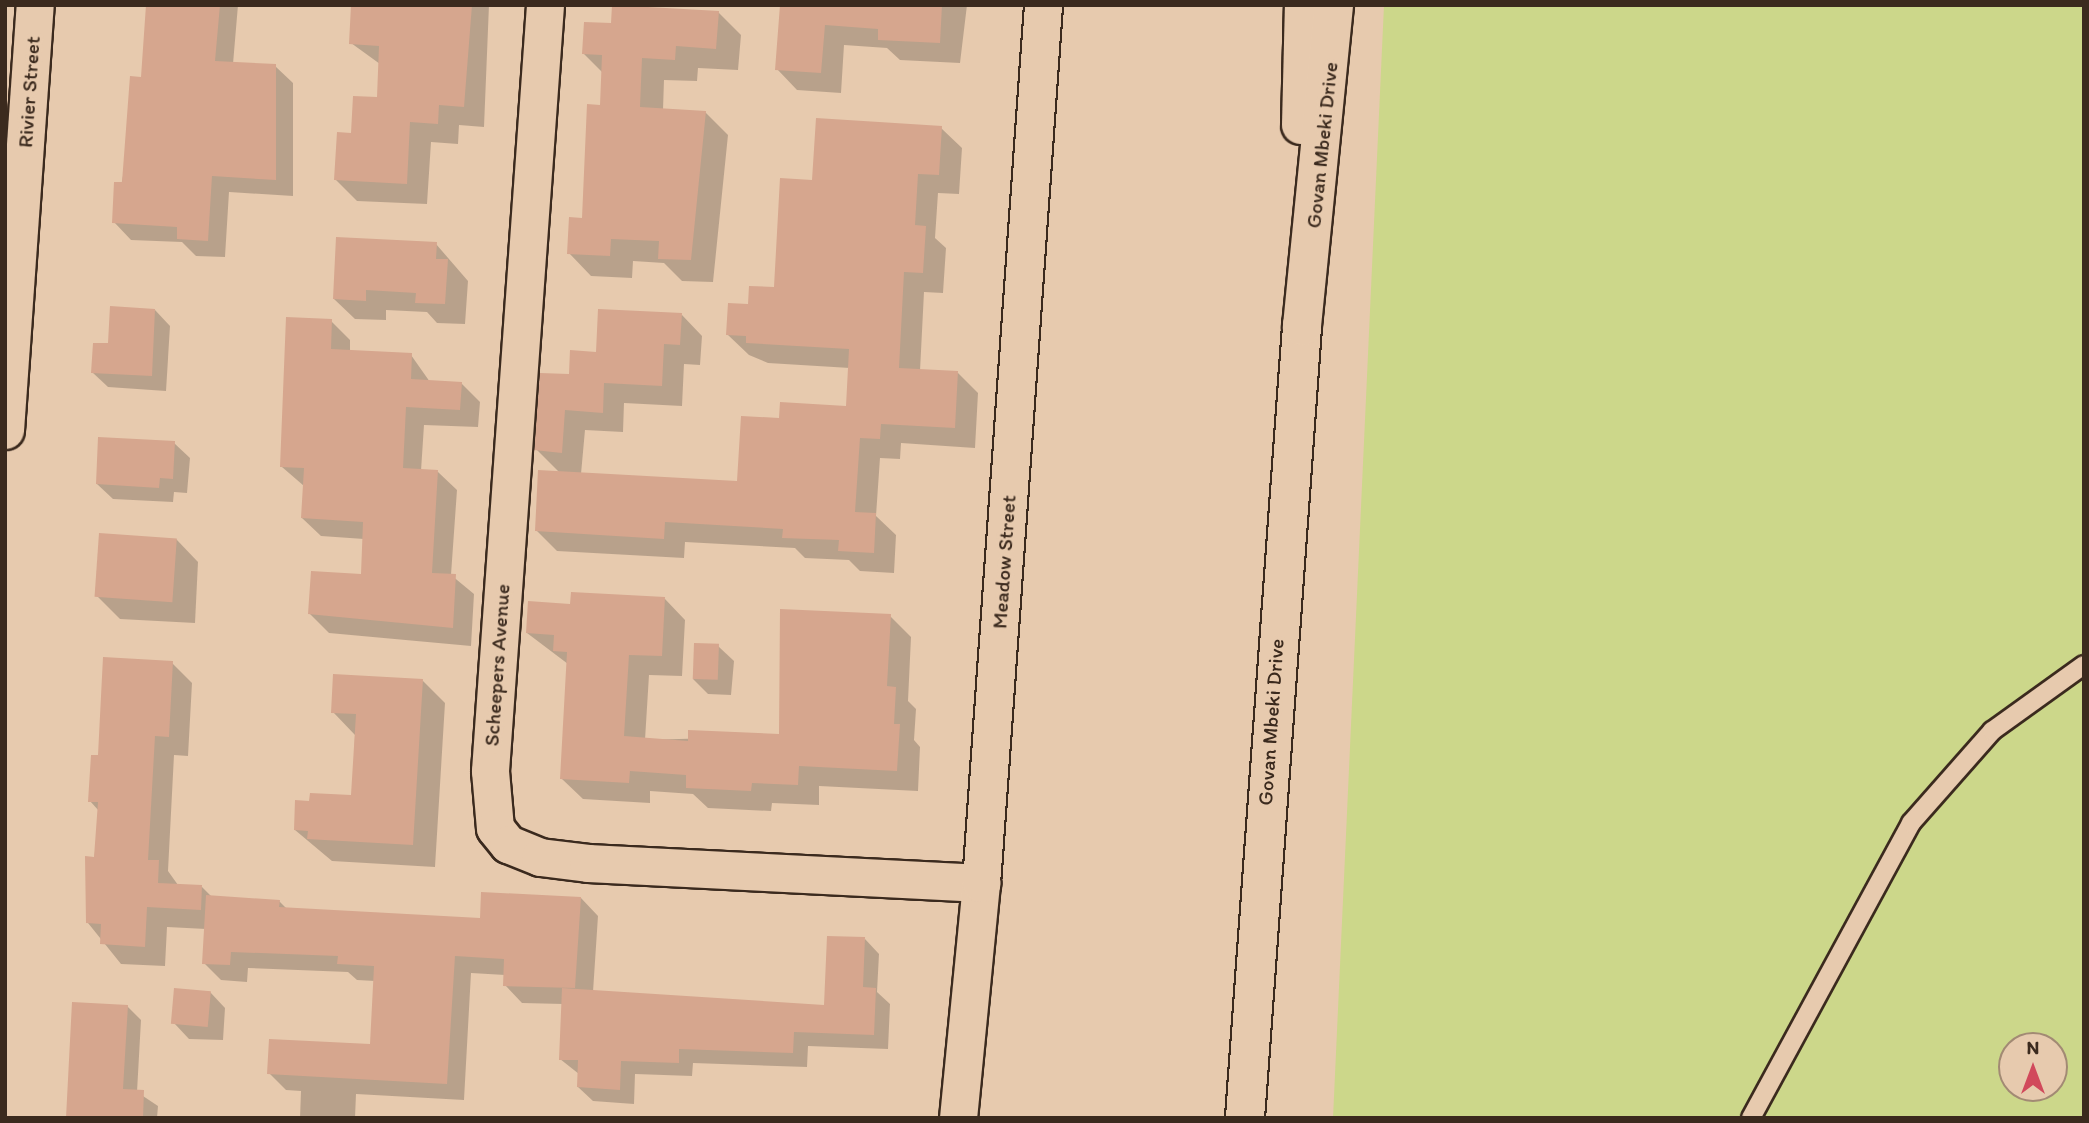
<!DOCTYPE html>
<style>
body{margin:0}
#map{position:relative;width:2089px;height:1123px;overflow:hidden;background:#e7caae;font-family:Itim,sans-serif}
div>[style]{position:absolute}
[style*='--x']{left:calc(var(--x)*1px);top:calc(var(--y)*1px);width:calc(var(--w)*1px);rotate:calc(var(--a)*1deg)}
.green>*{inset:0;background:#ccd78a}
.shadow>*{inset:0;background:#0003}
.building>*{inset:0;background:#d6a68e;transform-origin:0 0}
.roads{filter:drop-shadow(2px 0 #3b2a1e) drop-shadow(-2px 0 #3b2a1e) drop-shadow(0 2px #3b2a1e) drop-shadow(0 -2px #3b2a1e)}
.service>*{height:18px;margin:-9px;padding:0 9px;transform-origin:9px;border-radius:9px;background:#e7caae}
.minor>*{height:37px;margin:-18.5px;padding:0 18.5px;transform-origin:18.5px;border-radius:18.5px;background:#e7caae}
.secondary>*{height:38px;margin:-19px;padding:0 19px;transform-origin:19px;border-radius:19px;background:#e7caae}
span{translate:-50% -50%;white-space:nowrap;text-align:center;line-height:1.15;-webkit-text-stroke:7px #e7caae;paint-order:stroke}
.street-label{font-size:21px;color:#3b2a1e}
.frame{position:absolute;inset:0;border:7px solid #3b2a1e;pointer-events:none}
.north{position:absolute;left:1998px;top:1032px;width:70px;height:70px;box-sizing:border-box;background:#e7caae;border:2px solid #a28a74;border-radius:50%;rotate:0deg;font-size:19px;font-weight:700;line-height:28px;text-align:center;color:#3b2a1e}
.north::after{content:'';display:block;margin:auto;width:24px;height:32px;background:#d1495b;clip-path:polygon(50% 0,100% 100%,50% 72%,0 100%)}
</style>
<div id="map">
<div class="green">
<div style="clip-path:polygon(evenodd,1384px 5px,2084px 5px,2084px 1118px,1333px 1118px,1384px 5px,2012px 1046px,2054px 1046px,2054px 1088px,2012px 1088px,2012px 1046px)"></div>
</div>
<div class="shadow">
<div style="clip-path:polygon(148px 5px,238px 5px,233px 64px,275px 66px,293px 83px,293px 196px,229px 192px,225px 257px,196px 256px,182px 242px,131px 240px,114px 222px,142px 79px)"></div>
<div style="clip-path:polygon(353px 5px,489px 5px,484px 127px,459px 125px,458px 144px,431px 142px,427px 204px,357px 201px,336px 180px,353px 135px,378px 99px,380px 64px,351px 43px)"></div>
<div style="clip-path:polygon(781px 5px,967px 5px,960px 63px,900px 60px,887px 48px,844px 45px,841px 93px,797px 90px,777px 69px)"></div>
<div style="clip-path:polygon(718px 12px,741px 35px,738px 70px,698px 68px,697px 81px,664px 80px,663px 110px,705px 112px,728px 135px,713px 282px,682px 281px,664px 263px,633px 261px,632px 278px,591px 276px,569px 253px,583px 220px,601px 107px,603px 73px,584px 54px,613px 25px)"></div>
<div style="clip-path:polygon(941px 128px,962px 148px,959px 194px,938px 193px,935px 238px,946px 248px,943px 293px,924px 292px,920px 371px,958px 373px,978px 393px,975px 448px,901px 443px,900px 459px,880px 458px,876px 516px,896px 535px,894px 573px,860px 571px,849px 560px,805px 558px,795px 548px,685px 542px,684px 558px,557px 551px,537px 531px,560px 473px,536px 449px,571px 376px,598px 354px,682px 315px,702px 336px,700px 365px,684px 364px,682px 406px,624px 403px,623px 432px,585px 430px,581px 474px,739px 483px,780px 420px,847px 408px,850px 368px,768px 363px,749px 355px,728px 335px,750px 306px,776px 289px,814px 182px)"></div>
<div style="clip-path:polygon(436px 244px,468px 281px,465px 324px,437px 323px,427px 312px,386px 310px,386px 320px,355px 319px,334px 299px)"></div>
<div style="clip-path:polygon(155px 310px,170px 326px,166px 391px,108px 387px,92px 372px,109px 345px)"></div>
<div style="clip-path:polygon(331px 321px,350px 340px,350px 352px,411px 355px,430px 382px,461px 383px,480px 402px,478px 427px,424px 425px,421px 471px,438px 472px,457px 490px,451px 575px,474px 594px,471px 646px,329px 633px,310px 614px,362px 576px,364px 539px,321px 536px,302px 518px,304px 486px,282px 467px)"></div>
<div style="clip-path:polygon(174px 443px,190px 458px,187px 493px,174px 492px,173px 502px,113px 499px,97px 484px)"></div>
<div style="clip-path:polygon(176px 539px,198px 562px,195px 623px,120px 619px,97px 596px)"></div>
<div style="clip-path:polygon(665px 599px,685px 620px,682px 676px,649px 675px,645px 740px,781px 736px,890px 616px,911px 637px,908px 701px,916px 709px,914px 740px,920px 747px,918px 791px,819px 786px,819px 805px,772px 803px,771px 811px,708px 808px,693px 794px,650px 791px,650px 803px,583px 799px,562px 779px,568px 664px,527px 633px,572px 606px)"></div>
<div style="clip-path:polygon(718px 646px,734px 661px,731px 695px,708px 694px,693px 679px)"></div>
<div style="clip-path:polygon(172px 663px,192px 683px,188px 756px,174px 755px,168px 871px,178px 885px,202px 887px,212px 897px,279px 901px,287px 909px,482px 920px,581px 898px,598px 916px,593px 992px,826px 1007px,865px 939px,879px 954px,877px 992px,890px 1004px,888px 1049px,808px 1046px,807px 1067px,693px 1063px,692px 1076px,635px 1074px,634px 1104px,593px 1101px,578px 1087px,579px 1074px,560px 1059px,563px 1004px,522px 1003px,505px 985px,505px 975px,471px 973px,464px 1100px,356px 1094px,355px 1118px,300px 1118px,301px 1091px,286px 1090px,269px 1073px,371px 1046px,375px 981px,357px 980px,348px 972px,248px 968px,247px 982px,221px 980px,204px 963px,206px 929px,167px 927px,165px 966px,121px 964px,88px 923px,99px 811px,90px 801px,100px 757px)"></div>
<div style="clip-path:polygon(423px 681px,445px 703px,435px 867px,332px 861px,295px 830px,353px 797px,355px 735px,333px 712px)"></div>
<div style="clip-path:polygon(210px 992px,225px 1008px,223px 1040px,189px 1039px,174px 1023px)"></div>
<div style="clip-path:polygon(127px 1006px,141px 1020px,137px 1092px,158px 1106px,157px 1118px,68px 1118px)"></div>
</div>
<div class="building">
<div style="clip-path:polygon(146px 5px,220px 5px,215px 61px,276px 64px,276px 180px,212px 176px,208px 241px,177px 239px,177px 227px,112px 223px,114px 182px,122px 182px,130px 76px,141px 77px)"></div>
<div style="clip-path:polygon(351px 5px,472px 5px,464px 107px,439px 105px,438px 124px,410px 122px,407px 184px,334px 180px,337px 132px,351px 133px,353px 96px,377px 97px,379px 46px,349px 44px)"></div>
<div style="clip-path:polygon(612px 5px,719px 11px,716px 49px,676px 46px,675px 60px,642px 58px,640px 107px,706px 111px,691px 260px,658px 259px,659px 241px,611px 239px,610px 256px,567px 254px,569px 217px,582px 218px,587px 104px,600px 105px,602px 55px,582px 54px,584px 22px,611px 23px)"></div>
<div style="clip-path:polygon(780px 5px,942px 5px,940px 43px,878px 40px,878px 29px,825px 25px,821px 73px,775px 70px)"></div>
<div style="clip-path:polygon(816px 118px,942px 126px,939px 175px,918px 174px,915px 225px,926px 226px,923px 273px,904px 272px,899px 368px,958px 371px,955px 428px,881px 424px,880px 439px,860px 438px,855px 512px,876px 513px,874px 553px,838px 551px,839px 540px,782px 538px,783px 529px,665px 522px,664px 539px,535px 531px,538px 470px,737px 481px,741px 416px,779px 418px,780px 402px,846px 406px,849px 349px,746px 343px,746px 336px,726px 335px,728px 303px,748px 304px,749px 286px,774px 287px,780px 178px,812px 180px)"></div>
<div style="clip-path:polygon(336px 237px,437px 242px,436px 259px,448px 259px,445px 304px,415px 303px,416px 293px,366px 290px,366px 301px,333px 299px)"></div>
<div style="clip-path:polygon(110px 306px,155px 309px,152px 376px,91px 373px,93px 343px,108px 343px)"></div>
<div style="clip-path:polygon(598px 309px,682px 313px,680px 345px,664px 344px,662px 386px,604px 383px,603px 413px,565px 410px,562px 453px,534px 450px,540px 373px,569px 374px,570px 350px,596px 352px)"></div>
<div style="clip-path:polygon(286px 317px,332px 319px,331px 349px,412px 353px,411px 379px,462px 382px,460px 410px,406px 407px,403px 468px,438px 470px,432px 573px,456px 574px,453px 628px,308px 614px,311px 571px,361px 574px,363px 522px,301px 518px,304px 468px,280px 467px)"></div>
<div style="clip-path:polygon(98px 437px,175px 441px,173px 479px,160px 478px,159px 488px,96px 484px)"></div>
<div style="left:99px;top:533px;width:78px;height:64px;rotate:4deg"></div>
<div style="clip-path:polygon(571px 592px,665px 597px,662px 656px,629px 655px,624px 736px,688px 741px,688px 730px,779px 734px,780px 609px,891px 614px,887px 686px,896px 687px,894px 724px,900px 724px,897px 771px,799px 766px,798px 785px,752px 783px,751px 791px,686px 788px,686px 775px,630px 771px,629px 783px,560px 779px,567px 652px,553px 651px,554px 635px,526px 633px,528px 601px,570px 604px)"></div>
<div style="left:694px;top:643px;width:25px;height:36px;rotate:2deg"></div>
<div style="clip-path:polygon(103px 657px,173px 661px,169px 737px,155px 736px,148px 860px,159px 860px,158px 883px,202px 885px,201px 910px,147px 907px,145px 947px,100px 944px,101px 924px,86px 923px,85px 856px,94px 857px,98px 802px,88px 802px,91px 755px,98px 755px)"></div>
<div style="clip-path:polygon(333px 674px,423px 679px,413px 845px,307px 839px,308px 831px,294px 830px,295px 800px,309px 801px,310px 793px,351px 795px,356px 714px,331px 713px)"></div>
<div style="clip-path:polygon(481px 892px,581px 897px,575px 988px,503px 986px,504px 959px,455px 956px,447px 1084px,267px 1074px,269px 1039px,370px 1044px,374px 966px,337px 964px,338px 956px,231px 952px,230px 965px,202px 964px,206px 895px,280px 900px,279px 907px,480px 918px)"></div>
<div style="clip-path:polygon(827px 936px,865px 937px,863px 987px,876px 988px,874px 1035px,794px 1032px,793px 1053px,679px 1049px,679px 1063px,621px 1061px,620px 1090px,577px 1087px,578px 1060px,559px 1060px,562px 988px,824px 1005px)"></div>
<div style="left:174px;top:988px;width:37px;height:36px;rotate:5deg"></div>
<div style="clip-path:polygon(72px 1002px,128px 1005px,123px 1089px,144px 1090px,143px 1118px,66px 1118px)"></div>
</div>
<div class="roads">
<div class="service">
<div style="--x:1751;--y:1118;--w:336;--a:-61.5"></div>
<div style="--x:1911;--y:823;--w:123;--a:-48.6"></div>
<div style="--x:1992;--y:731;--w:113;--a:-35.7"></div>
</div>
<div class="minor">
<div style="--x:545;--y:5;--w:768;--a:94.11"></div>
<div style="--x:490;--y:771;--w:57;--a:85"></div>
<div style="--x:495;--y:828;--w:21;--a:51"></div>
<div style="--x:508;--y:844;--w:35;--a:22"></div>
<div style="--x:540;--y:857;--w:48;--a:7.1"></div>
<div style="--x:588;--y:863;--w:394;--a:2.9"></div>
<div style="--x:5;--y:430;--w:426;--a:-86"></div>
<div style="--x:958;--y:1118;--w:236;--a:-84.4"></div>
<div style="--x:981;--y:883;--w:880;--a:-85.96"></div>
</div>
<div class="secondary">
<div style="--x:1301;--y:125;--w:120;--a:-88.6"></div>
<div style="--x:1245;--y:1118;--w:794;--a:-85.88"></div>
<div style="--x:1302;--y:326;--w:323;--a:-84.3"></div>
</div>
</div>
<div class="street-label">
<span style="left:29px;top:92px;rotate:-86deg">Rivier Street</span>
<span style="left:1322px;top:145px;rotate:-84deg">Govan Mbeki Drive</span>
<span style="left:1004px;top:562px;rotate:-86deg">Meadow Street</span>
<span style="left:497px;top:665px;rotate:-86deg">Scheepers Avenue</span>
<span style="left:1271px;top:722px;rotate:-86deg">Govan Mbeki Drive</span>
</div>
<div class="frame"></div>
<div class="north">N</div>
</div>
